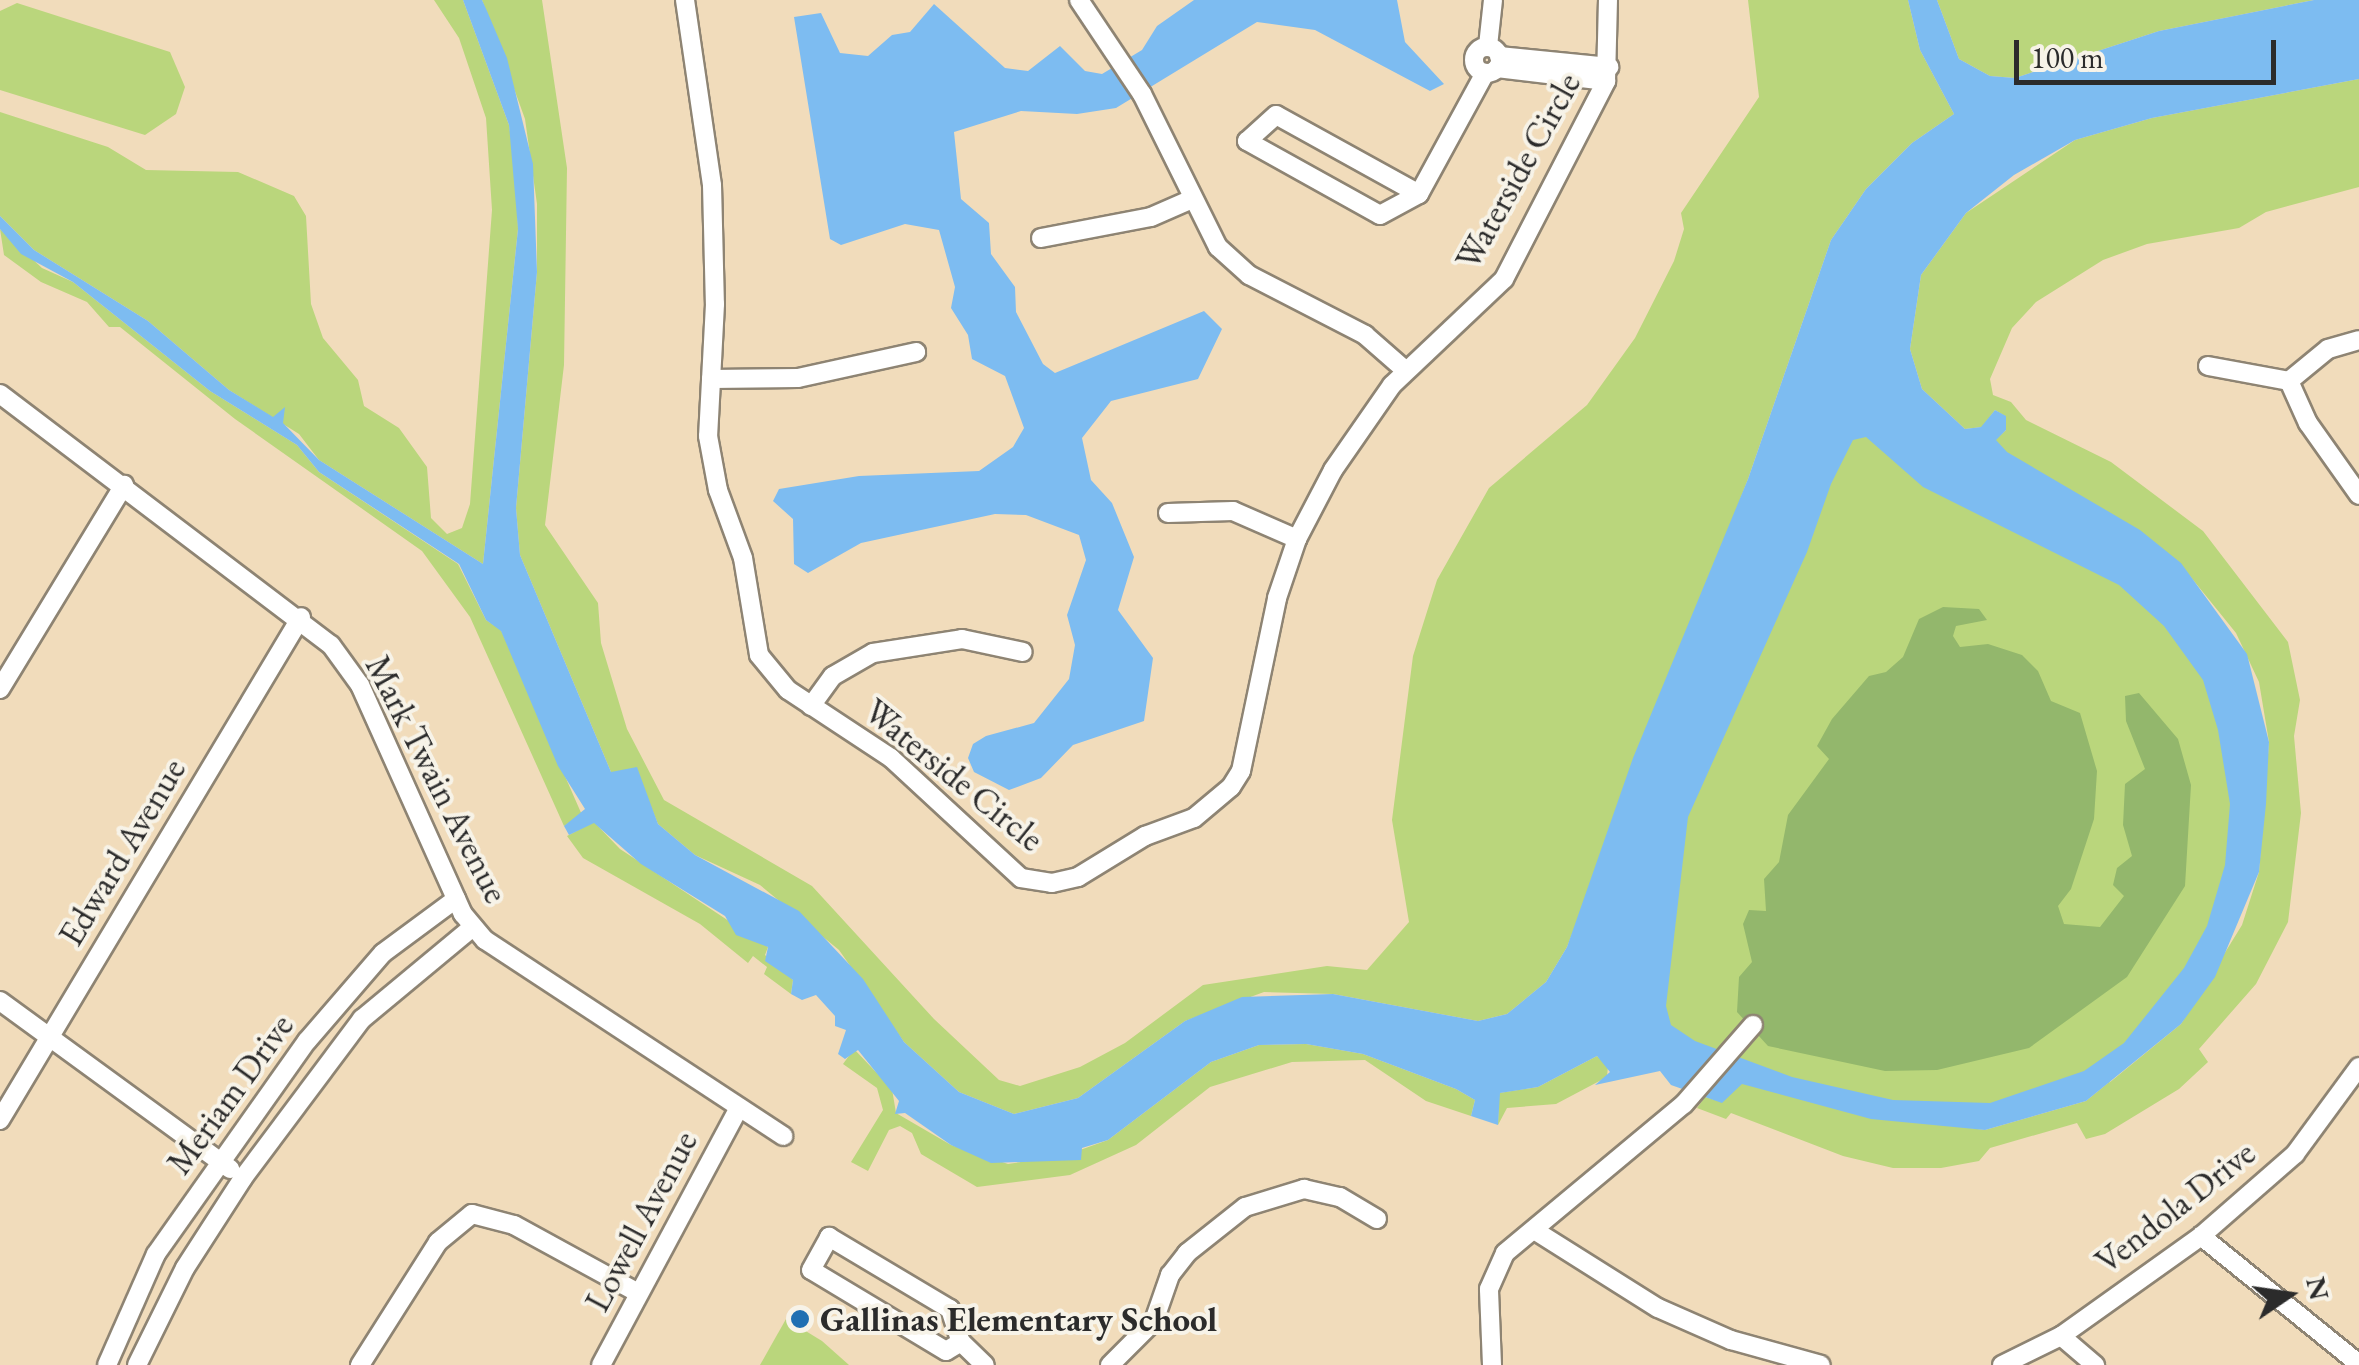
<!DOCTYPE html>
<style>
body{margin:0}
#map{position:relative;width:2359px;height:1365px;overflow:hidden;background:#f1dcbb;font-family:"EB Garamond",serif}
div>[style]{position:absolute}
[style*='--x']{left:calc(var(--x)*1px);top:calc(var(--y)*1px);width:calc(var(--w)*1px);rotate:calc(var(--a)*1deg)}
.green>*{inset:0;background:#bad67c}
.forest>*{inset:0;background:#93b76c}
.water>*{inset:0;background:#7dbcf1}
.roads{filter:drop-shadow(2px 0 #8e8473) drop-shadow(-2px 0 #8e8473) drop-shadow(0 2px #8e8473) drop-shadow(0 -2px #8e8473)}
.minor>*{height:18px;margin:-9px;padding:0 9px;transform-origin:9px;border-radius:9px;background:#fff}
.minor>.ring{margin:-9px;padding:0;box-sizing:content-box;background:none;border:18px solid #fff;border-radius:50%}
.dots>*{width:28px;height:28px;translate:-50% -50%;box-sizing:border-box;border:5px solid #f7f3e8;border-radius:50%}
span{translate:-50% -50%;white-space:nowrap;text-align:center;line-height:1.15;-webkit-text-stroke:8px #f7f3e8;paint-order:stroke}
.street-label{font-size:35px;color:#2b2b2b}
.poi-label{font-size:35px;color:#2b2b2b;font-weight:700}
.left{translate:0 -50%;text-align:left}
.north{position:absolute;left:2239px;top:1245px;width:100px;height:100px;-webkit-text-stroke:8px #f7f3e8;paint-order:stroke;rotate:77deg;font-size:28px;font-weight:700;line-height:40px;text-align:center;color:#2b2b2b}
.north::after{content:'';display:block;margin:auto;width:35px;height:45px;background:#2b2b2b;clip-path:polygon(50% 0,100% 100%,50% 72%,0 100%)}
.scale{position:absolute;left:2014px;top:40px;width:262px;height:45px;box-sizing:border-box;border:5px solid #2b2b2b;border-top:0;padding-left:12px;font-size:30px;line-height:35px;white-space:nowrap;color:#2b2b2b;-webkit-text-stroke:8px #f7f3e8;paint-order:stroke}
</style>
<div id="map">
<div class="green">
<div style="clip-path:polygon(434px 0,463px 0,509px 125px,516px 173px,518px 229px,483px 564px,319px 460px,299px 434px,229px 390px,148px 321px,34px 250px,0 216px,0 112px,108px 147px,146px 170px,238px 172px,294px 196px,306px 216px,311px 304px,323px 338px,358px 380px,364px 406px,399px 428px,427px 467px,431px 518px,447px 534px,462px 528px,470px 504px,492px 210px,486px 118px,459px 38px)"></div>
<div style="clip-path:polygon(482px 0,542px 0,567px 168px,564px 365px,545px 525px,598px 603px,601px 643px,627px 729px,664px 800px,812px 886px,934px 1019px,999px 1080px,1020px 1086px,1080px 1067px,1125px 1043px,1203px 985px,1327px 966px,1367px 970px,1409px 922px,1392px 820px,1413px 656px,1437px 580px,1489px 488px,1587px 405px,1635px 338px,1674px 261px,1684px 229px,1681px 213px,1759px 97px,1748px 0,1908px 0,1920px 50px,1954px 114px,1912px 143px,1866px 189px,1831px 240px,1748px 479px,1567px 947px,1546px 982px,1507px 1014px,1478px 1021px,1333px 994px,1264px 992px,1185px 1021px,1078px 1098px,1014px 1114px,959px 1092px,904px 1042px,839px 950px,760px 885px,695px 855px,658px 824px,647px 797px,611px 772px,520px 555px,516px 508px,537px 272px,537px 204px,525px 119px)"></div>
<div style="clip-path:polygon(1937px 0,2314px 0,2159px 31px,2015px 78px,1990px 76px,1959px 59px)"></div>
<div style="clip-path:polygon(17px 3px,170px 52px,185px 87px,176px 114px,145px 135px,0 90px,0 11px)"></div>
<div style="clip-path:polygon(evenodd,2359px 79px,2359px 187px,2266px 212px,2239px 228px,2147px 244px,2103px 260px,2036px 302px,2012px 328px,1990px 379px,1993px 395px,2011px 402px,2026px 420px,2111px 462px,2203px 531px,2288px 642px,2300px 700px,2294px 736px,2301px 813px,2288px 922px,2256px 984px,2199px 1049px,2208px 1062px,2179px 1089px,2105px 1134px,2086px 1139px,2077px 1123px,1990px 1148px,1979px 1161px,1941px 1168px,1893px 1168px,1843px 1156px,1731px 1113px,1726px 1119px,1697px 1108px,1705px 1097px,1722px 1102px,1739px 1085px,1608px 1018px,1703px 632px,1872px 386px,2160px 546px,2006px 452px,1995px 440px,2006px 430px,2005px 416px,1995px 410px,1982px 427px,1965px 429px,1922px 389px,1910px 349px,1921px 275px,1966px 213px,2075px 140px,2152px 118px,2359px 79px,2177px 560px,2236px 633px,2259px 682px,2269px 742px,2259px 872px,2242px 925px,2181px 1024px,2109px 1083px,2224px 939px,2263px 722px,2177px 560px,2359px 79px,2108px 1083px,2086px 1101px,1985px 1130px,1850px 1112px,1940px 1119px,2108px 1083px)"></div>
<div style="clip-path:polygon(0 229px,42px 268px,73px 282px,210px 391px,297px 445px,319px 472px,458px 564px,486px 620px,501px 630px,582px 815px,564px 826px,470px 617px,422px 551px,235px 419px,120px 327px,109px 327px,87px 302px,41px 282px,4px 255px)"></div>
<div style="clip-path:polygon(594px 822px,620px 849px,768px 947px,765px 955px,793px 980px,791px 994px,764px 974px,767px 967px,753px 956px,748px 963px,700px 924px,583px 858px,567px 836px)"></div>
<div style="clip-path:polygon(1306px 1044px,1363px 1054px,1456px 1089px,1475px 1100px,1471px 1116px,1426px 1101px,1365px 1060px,1292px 1062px,1210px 1087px,1136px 1145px,1070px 1175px,977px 1187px,921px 1154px,912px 1133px,900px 1126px,889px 1130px,868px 1171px,851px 1162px,883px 1110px,877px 1088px,843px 1064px,854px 1049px,892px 1089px,896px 1113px,951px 1145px,1008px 1164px,1066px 1155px,1108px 1140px,1211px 1062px,1259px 1045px)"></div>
<div style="clip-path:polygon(1597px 1056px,1608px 1066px,1607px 1077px,1556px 1104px,1507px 1108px,1498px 1125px,1499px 1093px,1538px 1087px)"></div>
<div style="clip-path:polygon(786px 1319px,822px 1341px,849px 1365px,760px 1365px)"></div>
</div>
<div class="forest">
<div style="clip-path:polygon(1943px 607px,1979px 609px,1987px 620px,1956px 626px,1953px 636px,1960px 647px,1988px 644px,2022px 655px,2038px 671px,2051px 701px,2080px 713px,2097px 771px,2094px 819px,2071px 889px,2058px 906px,2064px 924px,2100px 927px,2124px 896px,2113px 885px,2117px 868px,2132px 856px,2123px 825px,2125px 784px,2145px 769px,2126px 721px,2125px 696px,2139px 693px,2178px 739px,2191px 785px,2185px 886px,2127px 977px,2029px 1048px,1937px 1070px,1885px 1071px,1768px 1046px,1737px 1012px,1739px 977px,1752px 962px,1743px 924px,1749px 910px,1766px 911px,1764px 879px,1779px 862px,1788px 815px,1829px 759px,1817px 746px,1832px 719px,1869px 676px,1886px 672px,1903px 657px,1919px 619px)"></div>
</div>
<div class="water">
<div style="clip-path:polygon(evenodd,463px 0,482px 0,487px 11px,507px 58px,533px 164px,537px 272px,516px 508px,520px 555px,611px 772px,637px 767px,658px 824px,695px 855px,799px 911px,863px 979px,904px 1042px,959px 1092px,1014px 1114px,1078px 1098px,1185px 1021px,1242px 997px,1333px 994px,1478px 1021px,1507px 1014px,1546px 982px,1567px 947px,1633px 758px,1748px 479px,1831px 240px,1866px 189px,1912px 143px,1954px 114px,1920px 50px,1908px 0,1937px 0,1959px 59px,1990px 76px,2015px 78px,2159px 31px,2314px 0,2359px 0,2359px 79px,2152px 118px,2075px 140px,2014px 175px,1966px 213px,1921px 275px,1910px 349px,1922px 389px,1965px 429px,1981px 427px,1995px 410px,2006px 416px,2006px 430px,1996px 440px,2007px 452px,2140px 530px,2181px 563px,2247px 654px,2269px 742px,2266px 804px,2259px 872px,2215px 977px,2181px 1024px,2086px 1101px,1985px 1130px,1871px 1119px,1742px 1084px,1722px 1103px,1671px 1085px,1660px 1071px,1595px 1085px,1610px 1072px,1597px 1056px,1538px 1087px,1500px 1093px,1498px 1125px,1471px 1116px,1475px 1100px,1456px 1089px,1363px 1054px,1306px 1044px,1259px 1045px,1211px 1062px,1108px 1140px,1082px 1148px,1081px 1160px,991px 1163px,951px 1145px,905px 1113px,895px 1114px,899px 1101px,858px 1050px,845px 1059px,838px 1054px,846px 1030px,835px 1026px,835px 1016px,816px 995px,802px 1000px,791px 994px,793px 980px,765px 961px,768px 947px,736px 935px,725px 916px,641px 864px,594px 823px,569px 835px,564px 826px,585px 809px,558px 766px,501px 631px,486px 620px,459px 564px,319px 472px,297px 445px,210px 391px,73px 282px,21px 254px,0 229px,0 216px,34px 250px,148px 321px,229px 390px,273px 417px,285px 407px,283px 423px,319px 460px,483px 564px,518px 229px,509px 125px,463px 0,1866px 437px,1923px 487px,2119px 585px,2164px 626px,2203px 680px,2218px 730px,2230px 804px,2225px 865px,2207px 926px,2184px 968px,2124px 1043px,2084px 1071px,1990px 1103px,1893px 1100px,1792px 1077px,1695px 1041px,1671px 1025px,1666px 1006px,1688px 817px,1807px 552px,1831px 484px,1853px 440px,1866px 437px)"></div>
<div style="clip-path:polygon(1194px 0,1397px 0,1405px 42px,1444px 84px,1430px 91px,1315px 30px,1257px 22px,1116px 108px,1077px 114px,1021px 111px,954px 132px,961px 199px,989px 223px,991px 254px,1015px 287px,1016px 312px,1043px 364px,1055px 373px,1204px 311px,1222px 329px,1198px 379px,1111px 401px,1082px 438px,1091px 480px,1112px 503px,1134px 557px,1118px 610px,1153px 658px,1144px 721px,1073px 745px,1041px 778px,1009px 790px,974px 772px,968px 758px,973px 744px,986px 736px,1034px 723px,1069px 679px,1075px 645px,1067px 615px,1086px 560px,1079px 535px,1026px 515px,995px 514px,861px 543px,808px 573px,794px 564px,793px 519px,773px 501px,779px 489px,859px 476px,979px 471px,1013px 447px,1024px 428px,1005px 376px,972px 359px,968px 335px,951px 308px,955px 287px,939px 230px,905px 224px,841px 245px,830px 239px,794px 17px,821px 13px,840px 53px,868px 56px,892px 35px,910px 32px,934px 4px,1005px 68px,1028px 71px,1060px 46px,1085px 71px,1102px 74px,1142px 50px,1157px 26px)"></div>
</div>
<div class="roads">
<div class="minor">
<div style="--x:685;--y:0;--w:187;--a:81.7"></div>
<div style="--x:712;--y:185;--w:119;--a:88.6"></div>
<div style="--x:715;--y:304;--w:132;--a:93"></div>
<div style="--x:708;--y:436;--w:55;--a:79.5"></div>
<div style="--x:718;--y:490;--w:72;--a:69.8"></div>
<div style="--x:743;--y:558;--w:98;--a:80.6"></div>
<div style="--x:759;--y:655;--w:45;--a:50.4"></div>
<div style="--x:788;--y:690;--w:123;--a:33.4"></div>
<div style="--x:891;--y:758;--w:177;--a:42.7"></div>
<div style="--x:1021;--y:878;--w:31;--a:9"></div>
<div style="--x:1052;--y:883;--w:27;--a:-13"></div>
<div style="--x:1078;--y:877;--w:79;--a:-31.5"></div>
<div style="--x:1145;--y:836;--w:52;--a:-20.2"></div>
<div style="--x:1194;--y:818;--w:48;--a:-40"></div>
<div style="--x:1231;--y:787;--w:19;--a:-58"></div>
<div style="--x:1241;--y:771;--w:177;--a:-78.2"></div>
<div style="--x:1277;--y:598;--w:62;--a:-71.3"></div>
<div style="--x:1297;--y:539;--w:78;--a:-62.4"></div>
<div style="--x:1333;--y:470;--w:103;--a:-55.2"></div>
<div style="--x:1392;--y:385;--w:154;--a:-43.4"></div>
<div style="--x:1504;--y:279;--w:223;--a:-62.7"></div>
<div style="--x:1606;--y:81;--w:81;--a:-88.6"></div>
<div style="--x:1079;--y:0;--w:113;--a:56.2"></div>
<div style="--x:1142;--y:94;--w:171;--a:63.6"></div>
<div style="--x:1218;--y:247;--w:42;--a:42.1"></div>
<div style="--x:1249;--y:275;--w:131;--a:27.3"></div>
<div style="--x:1365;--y:335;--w:52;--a:41.1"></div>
<div style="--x:1488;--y:46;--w:46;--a:-83.8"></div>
<div class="ring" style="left:1474px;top:47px;width:8px;height:8px"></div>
<div style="--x:1499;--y:56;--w:111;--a:5.7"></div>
<div style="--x:1497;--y:68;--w:110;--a:6.8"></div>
<div style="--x:1419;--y:194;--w:163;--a:-151.1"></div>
<div style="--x:1276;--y:115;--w:39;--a:138"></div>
<div style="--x:1247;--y:141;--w:152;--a:29.1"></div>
<div style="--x:1380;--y:215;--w:44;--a:-28.3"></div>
<div style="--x:1419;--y:194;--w:138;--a:-61.4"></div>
<div style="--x:1041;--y:238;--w:112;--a:-10.8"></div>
<div style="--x:1151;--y:217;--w:45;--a:-23.7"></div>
<div style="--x:2208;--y:366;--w:82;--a:10.5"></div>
<div style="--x:2289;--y:381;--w:50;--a:-39.4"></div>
<div style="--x:2328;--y:349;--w:32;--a:-16"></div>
<div style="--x:711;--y:379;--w:87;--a:-0.7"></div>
<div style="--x:798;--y:378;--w:121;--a:-12.4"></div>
<div style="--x:2289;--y:381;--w:46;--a:65.7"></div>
<div style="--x:2308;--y:423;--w:88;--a:54.7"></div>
<div style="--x:0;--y:394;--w:415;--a:37.2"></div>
<div style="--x:331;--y:645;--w:49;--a:54.1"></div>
<div style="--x:360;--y:685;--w:251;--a:65.8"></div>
<div style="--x:463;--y:914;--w:34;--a:50"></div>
<div style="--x:485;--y:940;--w:357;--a:33.3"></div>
<div style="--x:1168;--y:513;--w:65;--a:-1.8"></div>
<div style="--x:1233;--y:511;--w:70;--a:23.6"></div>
<div style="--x:0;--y:689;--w:239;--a:-58.7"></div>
<div style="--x:811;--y:706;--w:37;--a:-54"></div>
<div style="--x:833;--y:676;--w:46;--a:-29.9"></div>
<div style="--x:873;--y:653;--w:90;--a:-8.9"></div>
<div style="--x:962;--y:639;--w:62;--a:12"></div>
<div style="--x:0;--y:1001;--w:285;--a:36.1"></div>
<div style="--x:0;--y:1120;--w:586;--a:-59.1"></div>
<div style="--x:1534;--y:1230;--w:146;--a:32.2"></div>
<div style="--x:1658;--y:1308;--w:80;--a:23.7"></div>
<div style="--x:1731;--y:1340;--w:93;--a:15.5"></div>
<div style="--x:2201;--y:1236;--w:203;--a:39"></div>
<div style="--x:2061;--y:1336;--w:45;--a:40.5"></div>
<div style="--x:961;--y:1342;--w:17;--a:149"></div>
<div style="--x:946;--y:1351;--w:157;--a:-149"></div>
<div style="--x:811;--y:1270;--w:38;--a:-61"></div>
<div style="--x:829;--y:1237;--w:141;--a:30.8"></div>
<div style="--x:950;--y:1309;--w:35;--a:72"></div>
<div style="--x:961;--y:1342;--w:33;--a:44"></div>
<div style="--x:107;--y:1365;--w:121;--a:-66.2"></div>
<div style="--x:156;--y:1254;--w:261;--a:-54.7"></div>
<div style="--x:307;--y:1041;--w:116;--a:-49.2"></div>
<div style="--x:383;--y:953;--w:91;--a:-36.5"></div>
<div style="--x:137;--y:1365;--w:108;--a:-63.7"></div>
<div style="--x:185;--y:1268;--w:107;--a:-57.2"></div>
<div style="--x:243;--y:1178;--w:199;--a:-53.2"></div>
<div style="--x:362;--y:1019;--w:144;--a:-39.7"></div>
<div style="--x:360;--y:1365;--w:146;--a:-57.6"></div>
<div style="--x:438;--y:1242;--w:44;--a:-39.5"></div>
<div style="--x:472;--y:1214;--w:43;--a:14.7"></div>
<div style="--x:514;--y:1225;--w:141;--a:28.7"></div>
<div style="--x:601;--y:1365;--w:292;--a:-61.8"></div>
<div style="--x:1110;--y:1365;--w:62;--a:-45"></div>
<div style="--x:1154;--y:1321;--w:49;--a:-70.8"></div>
<div style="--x:1170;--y:1275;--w:28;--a:-52"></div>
<div style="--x:1187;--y:1253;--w:74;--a:-38.4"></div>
<div style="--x:1245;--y:1207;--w:62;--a:-17"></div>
<div style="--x:1304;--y:1189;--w:37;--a:13"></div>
<div style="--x:1340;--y:1197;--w:43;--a:30.7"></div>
<div style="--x:1492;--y:1365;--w:76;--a:-92.3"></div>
<div style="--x:1489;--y:1289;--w:39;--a:-66"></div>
<div style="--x:1505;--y:1253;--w:233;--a:-39.8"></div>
<div style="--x:1684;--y:1104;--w:105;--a:-48.9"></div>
<div style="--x:2002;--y:1365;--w:66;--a:-26.2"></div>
<div style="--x:2061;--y:1336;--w:172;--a:-35.5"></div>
<div style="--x:2201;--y:1236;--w:125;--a:-41.1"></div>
<div style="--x:2295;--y:1154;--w:108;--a:-53.7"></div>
</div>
</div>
<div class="dots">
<div style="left:800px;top:1319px;background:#1f6fb2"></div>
</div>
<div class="street-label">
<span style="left:1518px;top:171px;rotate:-61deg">Waterside Circle</span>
<span style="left:954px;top:775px;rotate:39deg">Waterside Circle</span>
<span style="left:437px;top:779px;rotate:63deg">Mark Twain Avenue</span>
<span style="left:122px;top:852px;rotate:-59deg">Edward Avenue</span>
<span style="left:230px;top:1094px;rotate:-54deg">Meriam Drive</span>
<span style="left:2175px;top:1207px;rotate:-38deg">Vendola Drive</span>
<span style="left:641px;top:1221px;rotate:-62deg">Lowell Avenue</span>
</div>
<div class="poi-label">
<span class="left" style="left:820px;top:1319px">Gallinas Elementary School</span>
</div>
<div class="north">N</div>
<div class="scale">100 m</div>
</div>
